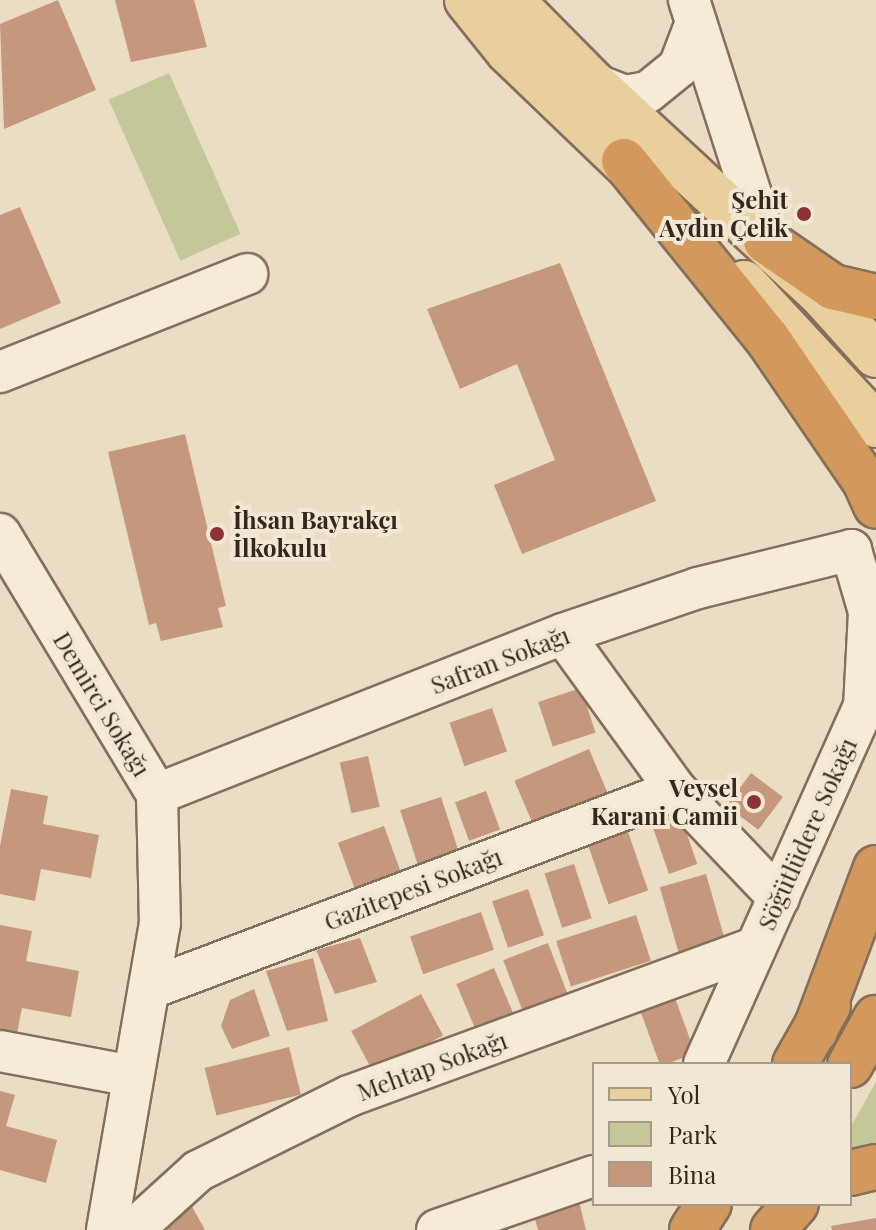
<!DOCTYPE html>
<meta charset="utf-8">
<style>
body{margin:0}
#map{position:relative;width:876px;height:1230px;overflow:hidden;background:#eaddc4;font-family:"Playfair Display",serif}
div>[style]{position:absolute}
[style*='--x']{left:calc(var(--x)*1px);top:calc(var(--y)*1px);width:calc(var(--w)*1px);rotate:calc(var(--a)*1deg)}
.green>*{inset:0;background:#c4c798;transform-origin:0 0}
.building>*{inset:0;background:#c5977c;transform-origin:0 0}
.roads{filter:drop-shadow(2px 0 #836f5c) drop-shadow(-2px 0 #836f5c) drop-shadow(0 2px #836f5c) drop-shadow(0 -2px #836f5c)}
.minor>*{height:40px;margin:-20px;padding:0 20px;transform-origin:20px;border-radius:20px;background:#f6ebd6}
.major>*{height:44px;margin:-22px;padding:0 22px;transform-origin:22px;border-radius:22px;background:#eacf9e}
.highway>*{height:44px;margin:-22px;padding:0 22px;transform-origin:22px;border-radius:22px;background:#d3985b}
.dots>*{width:22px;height:22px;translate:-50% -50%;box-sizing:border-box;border:4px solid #f2e7d2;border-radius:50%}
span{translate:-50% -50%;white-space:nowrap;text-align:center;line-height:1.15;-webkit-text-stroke:8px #f2e7d2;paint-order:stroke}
.poi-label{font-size:24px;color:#34281e;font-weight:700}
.right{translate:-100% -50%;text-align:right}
.left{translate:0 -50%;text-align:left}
.street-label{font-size:24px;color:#34281e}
.legend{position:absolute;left:592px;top:1062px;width:260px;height:144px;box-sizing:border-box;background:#f2e7d2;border:2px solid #a69b8a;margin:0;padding:10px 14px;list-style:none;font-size:24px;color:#34281e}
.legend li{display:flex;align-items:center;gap:16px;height:40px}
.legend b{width:40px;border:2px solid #a69b8a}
</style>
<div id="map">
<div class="green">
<div style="left:169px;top:73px;width:176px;height:66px;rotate:66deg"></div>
<div style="clip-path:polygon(876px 1082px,876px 1149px,850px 1156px,850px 1128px)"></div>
</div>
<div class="building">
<div style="clip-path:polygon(58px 0,96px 90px,4px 129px,0 24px)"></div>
<div style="clip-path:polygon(115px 0,194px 0,207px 47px,131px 62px)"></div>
<div style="clip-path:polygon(20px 207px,61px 303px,0 329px,0 215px)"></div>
<div style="clip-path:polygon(560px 263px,656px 501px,522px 554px,494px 485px,555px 460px,517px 364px,460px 389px,427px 309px)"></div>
<div style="clip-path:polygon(185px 434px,226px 606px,218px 608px,223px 627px,161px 641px,156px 623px,149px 625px,108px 452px)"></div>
<div style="left:581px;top:688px;width:47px;height:45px;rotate:72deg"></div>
<div style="left:492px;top:708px;width:46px;height:45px;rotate:71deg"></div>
<div style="left:589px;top:749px;width:56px;height:81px;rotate:67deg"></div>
<div style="left:368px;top:756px;width:52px;height:29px;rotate:77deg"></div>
<div style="left:751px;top:773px;width:40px;height:41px;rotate:37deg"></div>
<div style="clip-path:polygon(11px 789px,48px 796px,43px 824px,99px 835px,91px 878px,41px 869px,35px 901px,0 894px,0 846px)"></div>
<div style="left:486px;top:791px;width:41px;height:33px;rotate:70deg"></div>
<div style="left:441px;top:797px;width:66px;height:43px;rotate:72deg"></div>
<div style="left:680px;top:814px;width:53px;height:30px;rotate:71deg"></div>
<div style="left:384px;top:826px;width:61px;height:49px;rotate:70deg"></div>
<div style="left:627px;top:829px;width:65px;height:42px;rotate:71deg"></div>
<div style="left:574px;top:864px;width:57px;height:31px;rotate:72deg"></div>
<div style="left:706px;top:874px;width:72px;height:48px;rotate:74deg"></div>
<div style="left:528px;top:889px;width:49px;height:38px;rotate:71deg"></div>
<div style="left:481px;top:912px;width:40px;height:75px;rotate:71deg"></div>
<div style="left:636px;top:915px;width:48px;height:84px;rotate:72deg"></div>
<div style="clip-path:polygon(0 925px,32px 931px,26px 961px,79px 971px,71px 1017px,22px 1008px,16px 1038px,0 1035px)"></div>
<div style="clip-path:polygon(360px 938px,377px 982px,335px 994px,316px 950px)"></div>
<div style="left:548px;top:943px;width:60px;height:48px;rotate:69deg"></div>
<div style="clip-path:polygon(313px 958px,328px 1021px,287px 1031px,266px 971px)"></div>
<div style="left:494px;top:968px;width:52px;height:41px;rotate:67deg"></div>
<div style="clip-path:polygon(254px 989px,270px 1036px,232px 1049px,221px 1026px,230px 1000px)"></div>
<div style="left:421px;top:994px;width:47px;height:79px;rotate:62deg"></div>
<div style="left:675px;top:998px;width:59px;height:37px;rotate:70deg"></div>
<div style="left:289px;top:1047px;width:49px;height:87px;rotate:76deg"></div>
<div style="clip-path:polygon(0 1091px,15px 1095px,6px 1126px,57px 1140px,46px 1183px,0 1170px)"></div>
<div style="clip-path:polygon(579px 1201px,586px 1230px,538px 1230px,533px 1212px)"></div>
<div style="clip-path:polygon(190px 1203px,205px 1230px,156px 1230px)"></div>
<div style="clip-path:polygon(876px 1218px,876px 1230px,832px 1230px,831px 1226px)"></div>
</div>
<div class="roads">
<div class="minor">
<div style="--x:689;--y:0;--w:253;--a:72.3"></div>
<div style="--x:594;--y:84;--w:33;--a:21"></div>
<div style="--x:625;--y:96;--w:23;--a:-10"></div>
<div style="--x:648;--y:92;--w:40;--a:-39"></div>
<div style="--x:679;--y:67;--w:45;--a:-69.1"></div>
<div style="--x:0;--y:372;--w:266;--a:-21.6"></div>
<div style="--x:0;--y:534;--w:304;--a:58.9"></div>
<div style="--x:157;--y:794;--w:129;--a:88.7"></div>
<div style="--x:160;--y:923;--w:312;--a:99.8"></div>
<div style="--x:563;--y:634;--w:193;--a:54.1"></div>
<div style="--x:676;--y:790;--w:149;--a:46.4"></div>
<div style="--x:157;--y:794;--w:436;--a:-21.5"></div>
<div style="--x:563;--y:634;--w:143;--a:-18.8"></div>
<div style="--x:698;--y:588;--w:158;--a:-13.9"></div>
<div style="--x:851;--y:550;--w:65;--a:73.8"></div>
<div style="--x:869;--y:612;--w:94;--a:93"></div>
<div style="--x:864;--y:706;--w:392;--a:114.1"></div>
<div style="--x:149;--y:989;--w:563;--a:-20.69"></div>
<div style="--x:0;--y:1051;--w:134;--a:10.7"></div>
<div style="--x:133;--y:1230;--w:88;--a:-42.2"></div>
<div style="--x:198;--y:1171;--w:169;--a:-26.4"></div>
<div style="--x:349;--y:1096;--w:433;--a:-20.1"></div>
<div style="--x:437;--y:1230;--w:166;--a:-19"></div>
</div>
<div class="major">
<div style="--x:467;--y:0;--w:65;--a:51.2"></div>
<div style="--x:508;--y:51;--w:198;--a:43.8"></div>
<div style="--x:511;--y:0;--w:118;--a:45.3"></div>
<div style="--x:594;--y:84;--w:309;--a:42.8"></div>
<div style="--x:821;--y:294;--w:82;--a:48"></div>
<div style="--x:744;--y:283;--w:194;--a:47.1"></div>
</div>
<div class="highway">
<div style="--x:624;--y:161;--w:228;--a:51.1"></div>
<div style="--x:767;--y:338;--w:173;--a:55.6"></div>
<div style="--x:865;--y:481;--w:27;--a:66"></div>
<div style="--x:766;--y:241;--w:81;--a:34.5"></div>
<div style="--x:833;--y:287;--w:44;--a:13.1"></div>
<div style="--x:815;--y:1031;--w:174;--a:-69.5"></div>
<div style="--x:795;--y:1064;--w:67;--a:-60.4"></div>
<div style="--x:850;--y:1065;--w:54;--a:-61"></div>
<div style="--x:850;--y:1173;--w:27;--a:-13"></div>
<div style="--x:692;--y:1230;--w:31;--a:-57"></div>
<div style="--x:773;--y:1230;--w:35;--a:-49"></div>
</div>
</div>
<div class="dots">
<div style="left:804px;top:214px;background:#8d3136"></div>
<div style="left:217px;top:534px;background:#8d3136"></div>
<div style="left:754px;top:802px;background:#8d3136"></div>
</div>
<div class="poi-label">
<span class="right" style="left:788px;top:214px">Şehit<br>Aydın Çelik</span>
<span class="left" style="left:233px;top:534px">İhsan Bayrakçı<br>İlkokulu</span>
<span class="right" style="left:738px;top:802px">Veysel<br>Karani Camii</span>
</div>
<div class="street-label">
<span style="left:500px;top:660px;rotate:-21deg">Safran Sokağı</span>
<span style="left:102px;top:704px;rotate:59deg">Demirci Sokağı</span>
<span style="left:807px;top:834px;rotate:-66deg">Söğütlüdere Sokağı</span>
<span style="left:413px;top:889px;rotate:-21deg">Gazitepesi Sokağı</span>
<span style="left:432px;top:1066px;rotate:-20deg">Mehtap Sokağı</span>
</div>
<ul class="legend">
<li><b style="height:10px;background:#eacf9e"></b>Yol</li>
<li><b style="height:22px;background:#c4c798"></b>Park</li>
<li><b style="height:22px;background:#c5977c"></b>Bina</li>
</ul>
</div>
